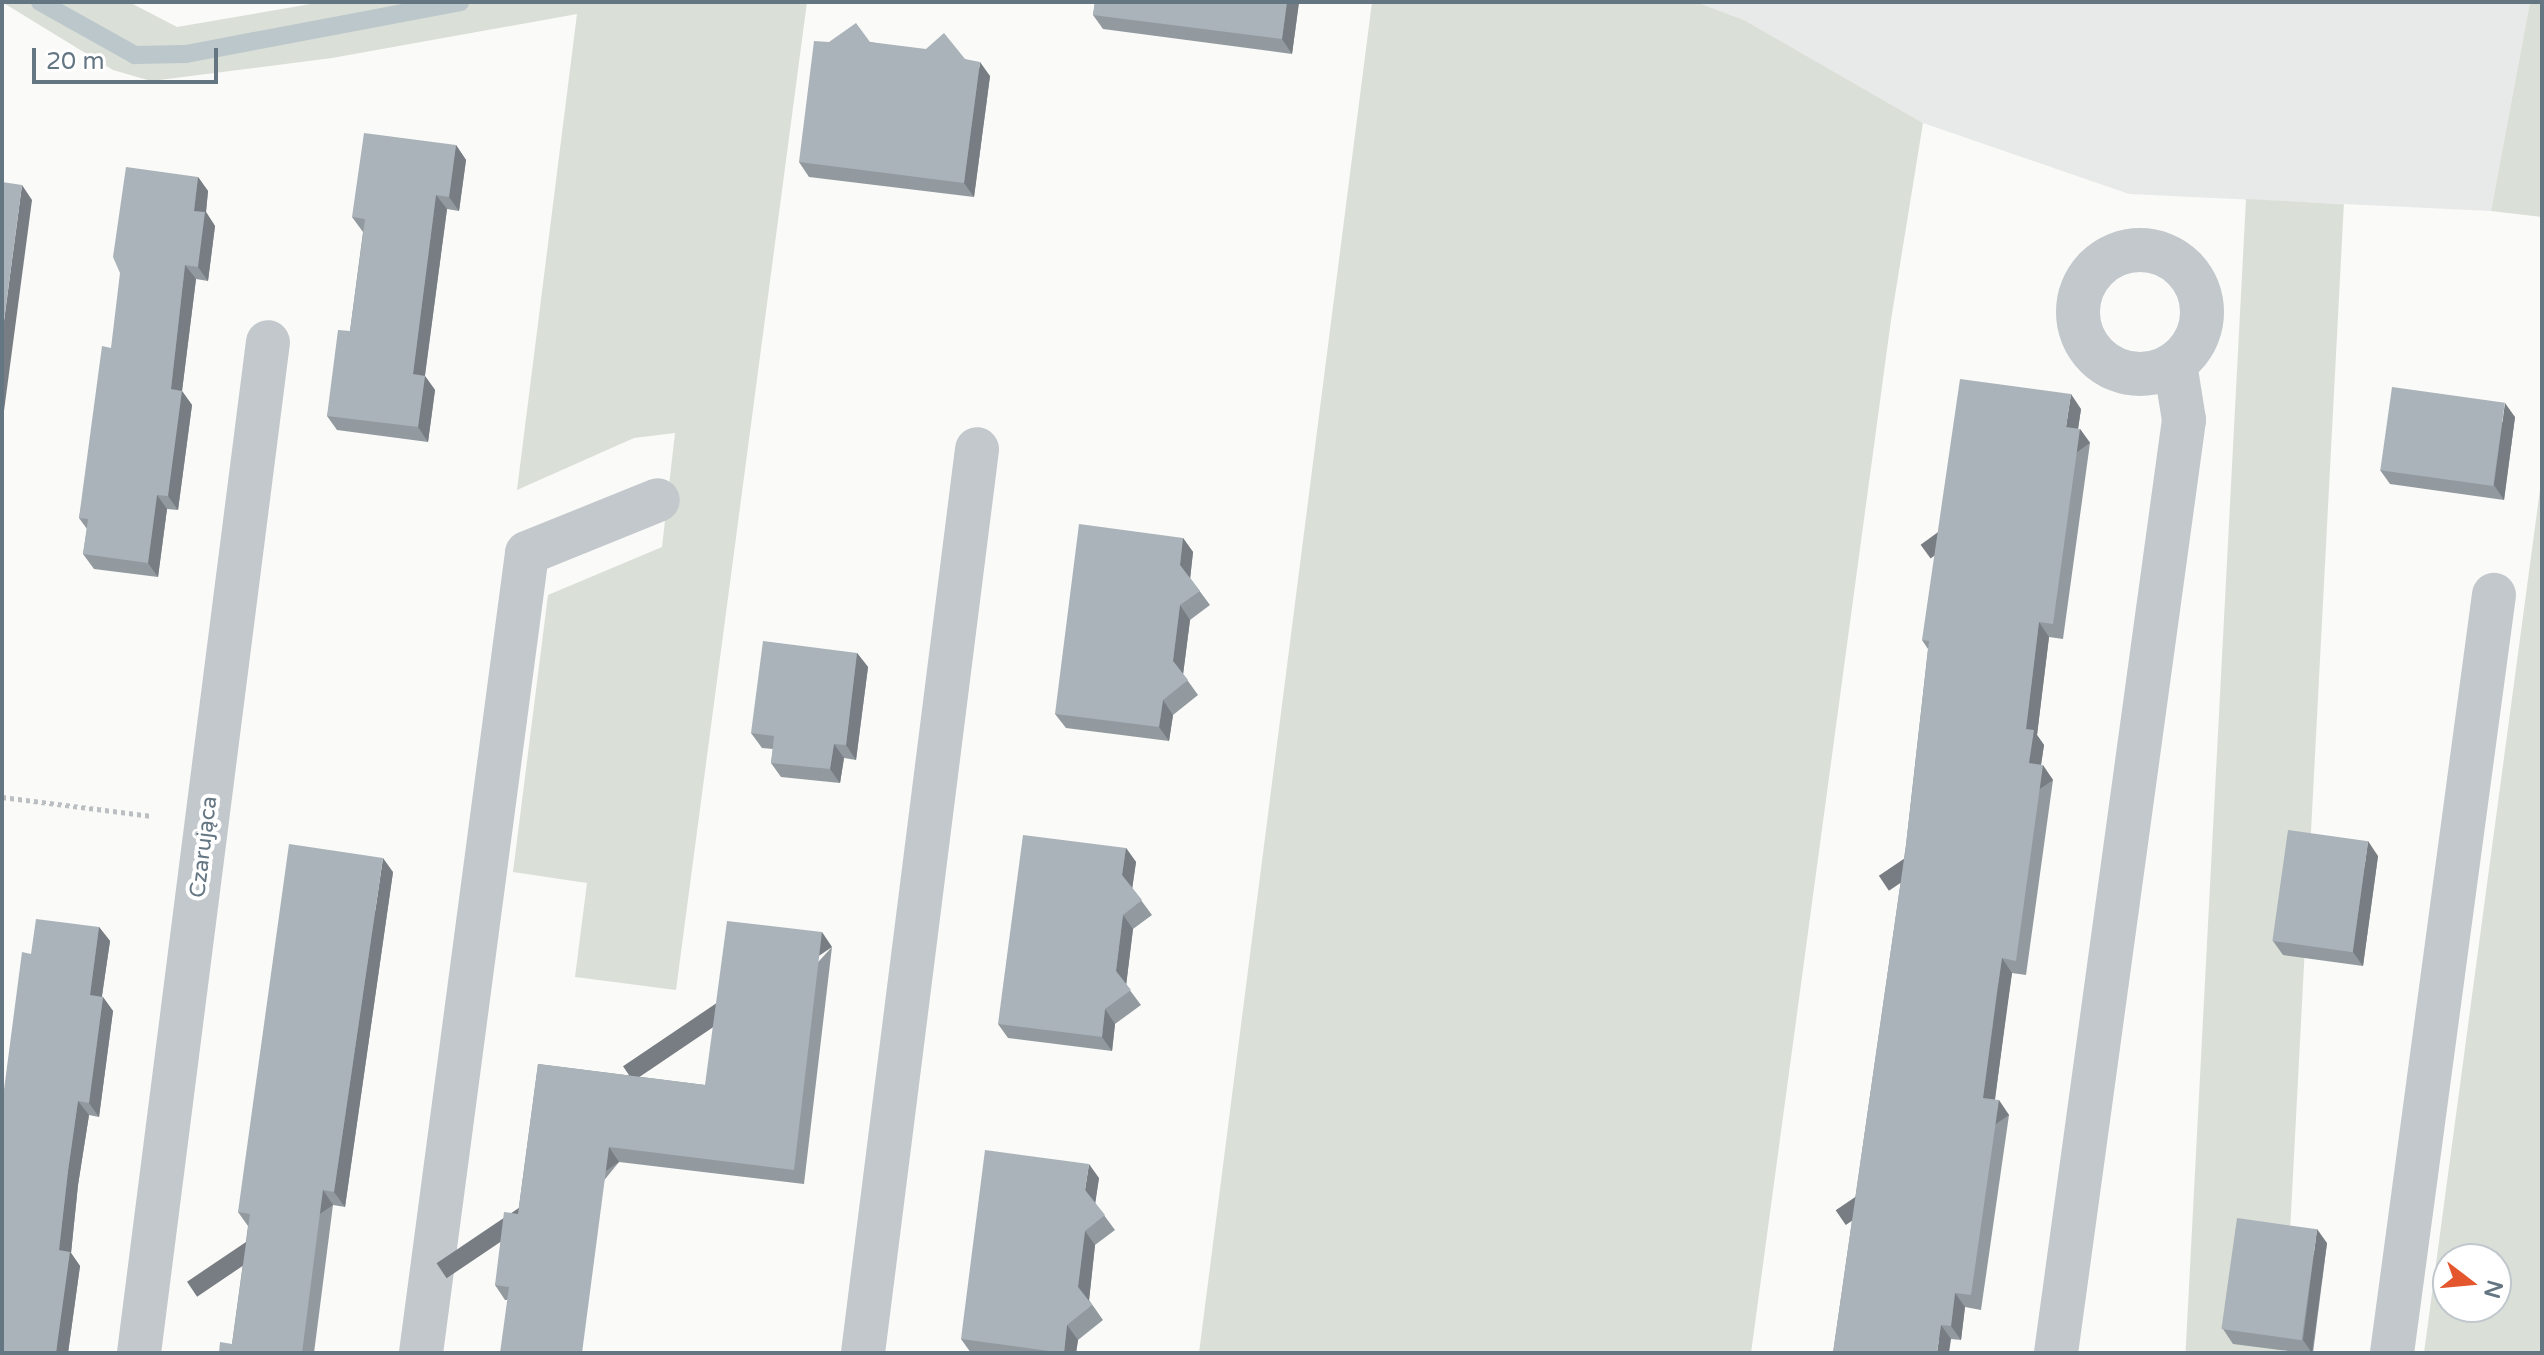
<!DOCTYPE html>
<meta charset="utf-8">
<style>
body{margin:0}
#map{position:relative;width:2544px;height:1355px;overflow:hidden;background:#fafaf8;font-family:"Varela Round",sans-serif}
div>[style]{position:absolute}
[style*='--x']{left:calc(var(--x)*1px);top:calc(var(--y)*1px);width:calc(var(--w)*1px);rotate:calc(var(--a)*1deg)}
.built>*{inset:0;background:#e8e9e9}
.green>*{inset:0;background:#dadfd7;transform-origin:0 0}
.stream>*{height:18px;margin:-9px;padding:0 9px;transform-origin:9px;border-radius:9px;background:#bbc7cb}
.path>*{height:5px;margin-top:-2.5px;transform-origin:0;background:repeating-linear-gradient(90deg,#bbbfc2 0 4px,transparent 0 8px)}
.minor>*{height:44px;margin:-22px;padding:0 22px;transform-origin:22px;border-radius:22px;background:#c3c8cc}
.minor>.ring{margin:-22px;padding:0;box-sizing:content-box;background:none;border:44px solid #c3c8cc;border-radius:50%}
.wall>*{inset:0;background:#929a9f}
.shaded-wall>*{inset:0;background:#777d82;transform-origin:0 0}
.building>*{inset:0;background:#aab3b9;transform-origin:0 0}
span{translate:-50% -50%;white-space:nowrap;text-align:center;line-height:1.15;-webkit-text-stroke:8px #fff;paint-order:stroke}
.street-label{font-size:22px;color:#657683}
.frame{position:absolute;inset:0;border:4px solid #657683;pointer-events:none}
.north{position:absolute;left:2432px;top:1243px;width:80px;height:80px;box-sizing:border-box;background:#fff;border:2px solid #c1c8cd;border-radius:50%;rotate:106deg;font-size:22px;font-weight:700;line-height:32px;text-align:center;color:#657683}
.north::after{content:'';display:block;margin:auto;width:28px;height:36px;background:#e4572e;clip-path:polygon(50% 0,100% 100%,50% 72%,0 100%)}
.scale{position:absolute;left:32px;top:48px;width:186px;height:36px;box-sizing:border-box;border:4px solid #657683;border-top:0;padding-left:10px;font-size:24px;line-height:28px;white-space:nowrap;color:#657683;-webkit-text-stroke:6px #fff;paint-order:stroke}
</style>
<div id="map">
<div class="built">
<div style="clip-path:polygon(1696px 2px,2530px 2px,2491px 211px,2129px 194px,1923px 123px,1744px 20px)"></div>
</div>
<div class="green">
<div style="clip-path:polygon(2px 2px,129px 2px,177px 27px,322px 2px,807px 2px,676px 990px,575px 977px,587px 883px,513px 872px,548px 595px,662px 547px,675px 433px,634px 438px,517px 490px,577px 14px,332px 58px,151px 81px,113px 70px)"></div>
<div style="clip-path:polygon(1372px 2px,1696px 2px,1744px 20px,1923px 123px,1891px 320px,1751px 1353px,1199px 1353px)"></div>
<div style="clip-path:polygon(2530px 2px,2542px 2px,2542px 217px,2491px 211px)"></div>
<div style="left:2246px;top:199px;width:98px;height:1165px;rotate:3deg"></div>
<div style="clip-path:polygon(evenodd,2542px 475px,2542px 1353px,2424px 1353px,2542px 475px,2448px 1259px,2496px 1259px,2496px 1307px,2448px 1307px,2448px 1259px)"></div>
</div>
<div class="stream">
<div style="--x:40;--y:2;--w:109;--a:29.2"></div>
<div style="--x:135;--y:55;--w:51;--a:-1.1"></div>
<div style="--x:186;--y:54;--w:279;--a:-10.7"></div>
</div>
<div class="path">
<div style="--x:2;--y:797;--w:151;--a:7.2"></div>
</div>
<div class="minor">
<div class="ring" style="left:2078px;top:250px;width:80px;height:80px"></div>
<div style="--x:139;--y:1353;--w:1019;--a:-82.73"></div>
<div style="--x:421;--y:1353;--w:807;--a:-82.45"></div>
<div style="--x:527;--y:553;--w:141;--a:-22"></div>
<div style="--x:863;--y:1353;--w:911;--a:-82.81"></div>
<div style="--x:2056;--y:1353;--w:942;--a:-82.19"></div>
<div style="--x:2184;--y:420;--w:57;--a:-99.1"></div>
<div style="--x:2392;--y:1353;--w:765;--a:-82.34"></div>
</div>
<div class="wall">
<div style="clip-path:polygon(1095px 2px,1299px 2px,1292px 54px,1103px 29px,1093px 15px)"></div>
<div style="clip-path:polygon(870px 42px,965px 59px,990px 76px,974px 197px,809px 177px,799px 162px)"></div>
<div style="clip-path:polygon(456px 145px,466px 160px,459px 211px,447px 209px,425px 376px,435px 390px,428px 442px,337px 430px,327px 416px,350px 331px,363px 232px,352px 217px)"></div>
<div style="clip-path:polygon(198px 177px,208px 191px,206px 212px,215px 226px,208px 281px,196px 279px,182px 391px,192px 405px,178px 510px,167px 509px,158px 577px,94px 569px,83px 554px,87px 529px,79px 518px,111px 348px)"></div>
<div style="clip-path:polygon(2081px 409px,2078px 429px,2080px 429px,2090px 443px,2063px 639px,2049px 637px,2037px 735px,2044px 745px,2041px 765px,2053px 780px,2026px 975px,2012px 973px,2007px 1006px,1995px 1100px,2009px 1115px,1981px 1310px,1965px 1307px,1961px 1340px,1951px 1339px,1833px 1353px,1906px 845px,1928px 649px,1922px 640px)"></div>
<div style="clip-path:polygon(2515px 417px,2504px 500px,2390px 484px,2380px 470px)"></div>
<div style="clip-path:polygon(1183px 538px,1193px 552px,1190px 578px,1210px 605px,1190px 620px,1183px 674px,1198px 695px,1173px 715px,1169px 741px,1066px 728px,1055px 714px)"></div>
<div style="clip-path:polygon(857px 653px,868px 667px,856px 760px,844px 758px,840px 783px,781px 777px,771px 763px,773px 749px,762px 748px,751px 733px)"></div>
<div style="clip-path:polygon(1126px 848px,1136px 862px,1132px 888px,1152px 915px,1133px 929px,1126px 985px,1141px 1005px,1115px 1024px,1112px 1051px,1008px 1038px,998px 1024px)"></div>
<div style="clip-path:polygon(2378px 856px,2363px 966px,2283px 955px,2273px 941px)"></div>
<div style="clip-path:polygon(393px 872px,345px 1207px,333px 1205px,314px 1353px,219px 1353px,232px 1344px,248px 1226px,238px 1212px)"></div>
<div style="clip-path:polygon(99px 927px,110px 941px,102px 996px,113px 1011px,99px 1117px,89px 1115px,78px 1185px,71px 1253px,80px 1266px,68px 1353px,31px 954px)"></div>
<div style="clip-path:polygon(832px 947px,804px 1184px,619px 1162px,507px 1300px,505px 1300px,495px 1285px,518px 1214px,538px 1064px,705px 1085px)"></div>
<div style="clip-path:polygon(1099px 1178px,1095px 1203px,1115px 1230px,1095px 1245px,1089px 1300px,1103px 1320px,1078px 1340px,1076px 1353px,971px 1353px,961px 1339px)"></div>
<div style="clip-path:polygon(2327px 1243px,2313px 1353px,2304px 1353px,2233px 1344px,2223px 1329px)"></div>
</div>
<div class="shaded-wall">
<div style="clip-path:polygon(1287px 2px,1299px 2px,1292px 54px,1282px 39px)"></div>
<div style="clip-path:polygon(980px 62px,990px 76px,974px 197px,964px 183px)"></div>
<div style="clip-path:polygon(456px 145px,466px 160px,459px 211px,449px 197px)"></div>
<div style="clip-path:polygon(198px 177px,208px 191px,206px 212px,215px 226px,208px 281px,198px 267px,194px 211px)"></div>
<div style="clip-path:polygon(22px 185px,32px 200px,2px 426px,2px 336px)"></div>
<div style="clip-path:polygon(436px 195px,447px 209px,423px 389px,413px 374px)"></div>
<div style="clip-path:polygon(185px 265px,196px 279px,182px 391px,192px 405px,178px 510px,168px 496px,171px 389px)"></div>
<div style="clip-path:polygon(425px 376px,435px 390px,428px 442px,418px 427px)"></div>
<div style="clip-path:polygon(2071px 394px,2081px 409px,2076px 442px,2066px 427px)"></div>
<div style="clip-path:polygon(2505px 403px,2515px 417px,2504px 500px,2494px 485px)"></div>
<div style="left:2080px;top:429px;width:17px;height:197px;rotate:54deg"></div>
<div style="clip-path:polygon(157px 495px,167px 509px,158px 577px,148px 563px)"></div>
<div style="clip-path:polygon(1183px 538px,1193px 552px,1190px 580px,1180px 565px)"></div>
<div style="clip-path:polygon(1180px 605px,1190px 620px,1183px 675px,1173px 661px)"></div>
<div style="clip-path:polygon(2039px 622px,2049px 637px,2037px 735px,2044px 745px,2039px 778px,2029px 763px,2026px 729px)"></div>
<div style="clip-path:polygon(857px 653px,868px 667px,856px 760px,846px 745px)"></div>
<div style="clip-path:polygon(1163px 700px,1173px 715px,1169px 741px,1159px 727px)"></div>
<div style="clip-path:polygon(834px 744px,844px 758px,840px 783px,830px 769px)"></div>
<div style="left:2043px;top:765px;width:18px;height:198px;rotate:56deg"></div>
<div style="clip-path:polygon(2368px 841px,2378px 856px,2363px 966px,2353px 952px)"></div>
<div style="clip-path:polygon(1126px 848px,1136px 862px,1132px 890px,1122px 875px)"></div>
<div style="clip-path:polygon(383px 858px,393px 872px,345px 1207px,334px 1192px)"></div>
<div style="clip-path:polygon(1123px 915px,1133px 929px,1126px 986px,1116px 971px)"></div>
<div style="clip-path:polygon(99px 927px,110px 941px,100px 1009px,90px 995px)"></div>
<div style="left:822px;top:932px;width:18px;height:240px;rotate:56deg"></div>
<div style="clip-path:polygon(2002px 958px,2012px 973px,1993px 1113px,1983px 1098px)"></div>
<div style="clip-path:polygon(103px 997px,113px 1011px,99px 1117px,89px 1103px)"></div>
<div style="clip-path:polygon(1105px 1009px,1115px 1024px,1112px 1051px,1102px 1037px)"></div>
<div style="left:1999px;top:1100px;width:18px;height:197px;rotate:56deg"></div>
<div style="clip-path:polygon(78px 1101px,89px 1115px,78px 1185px,71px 1253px,80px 1266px,68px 1353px,56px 1353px,59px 1250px,68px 1171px)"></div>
<div style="left:609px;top:1147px;width:18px;height:208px;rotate:56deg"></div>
<div style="clip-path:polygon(1089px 1164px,1099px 1178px,1095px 1205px,1085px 1190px)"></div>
<div style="left:323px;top:1190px;width:18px;height:164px;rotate:56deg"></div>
<div style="clip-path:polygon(2317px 1229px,2327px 1243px,2312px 1353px,2303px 1340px)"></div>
<div style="clip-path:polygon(1085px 1231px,1095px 1245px,1089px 1301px,1078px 1287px)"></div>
<div style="clip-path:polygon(1955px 1293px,1965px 1307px,1961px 1340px,1951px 1326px)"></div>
<div style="clip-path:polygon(1067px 1325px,1078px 1340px,1076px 1353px,1064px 1353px)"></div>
<div style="clip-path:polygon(1941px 1325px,1951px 1339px,1949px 1353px,1937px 1353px)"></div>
</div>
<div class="building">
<div style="clip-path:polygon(1095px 2px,1287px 2px,1282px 39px,1093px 15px)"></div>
<div style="clip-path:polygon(856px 23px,870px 42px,926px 49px,944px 33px,965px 59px,980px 62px,964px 183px,799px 162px,814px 41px,829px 42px)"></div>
<div style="clip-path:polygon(364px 133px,456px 145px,449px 197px,436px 195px,413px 374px,425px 376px,418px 427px,327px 416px,338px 330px,350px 331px,365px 219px,352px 217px)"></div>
<div style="clip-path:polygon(126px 167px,198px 177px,194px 211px,205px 212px,198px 267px,185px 265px,171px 389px,182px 391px,168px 496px,157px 495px,148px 563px,83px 554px,88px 519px,79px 518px,102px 346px,111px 348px,120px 273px,113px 257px)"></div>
<div style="clip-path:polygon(2px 182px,22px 185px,2px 336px)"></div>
<div style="clip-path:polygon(1960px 379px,2071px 394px,2066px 427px,2080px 429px,2053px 624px,2039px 622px,2026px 729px,2034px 730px,2029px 763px,2043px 765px,2016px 961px,2002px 958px,1997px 991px,1983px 1098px,1999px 1100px,1971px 1295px,1955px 1293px,1951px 1326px,1941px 1325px,1937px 1353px,1833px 1353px,1906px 845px,1929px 641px,1922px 640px)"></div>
<div style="left:2392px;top:387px;width:114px;height:84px;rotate:8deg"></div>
<div style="clip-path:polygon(1079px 524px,1183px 538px,1180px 565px,1200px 591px,1180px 605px,1173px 661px,1188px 680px,1163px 700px,1159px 727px,1055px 714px)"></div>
<div style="clip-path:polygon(763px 641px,857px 653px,846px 745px,834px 744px,830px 769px,771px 763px,774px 736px,751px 733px)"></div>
<div style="left:2288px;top:830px;width:81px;height:112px;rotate:8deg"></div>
<div style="clip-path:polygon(1023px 835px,1126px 848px,1122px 875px,1142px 900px,1123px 915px,1116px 971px,1131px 990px,1105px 1009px,1102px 1037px,998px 1024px)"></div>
<div style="clip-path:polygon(289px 844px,383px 858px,334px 1192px,323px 1190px,302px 1353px,219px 1353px,220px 1342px,232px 1344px,250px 1214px,238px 1212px)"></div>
<div style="clip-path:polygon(36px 919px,99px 927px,90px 995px,103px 997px,89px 1103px,78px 1101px,68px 1171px,59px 1250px,70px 1252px,56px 1353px,2px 1353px,2px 1105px,22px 952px,31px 954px)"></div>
<div style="clip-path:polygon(727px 921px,822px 932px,794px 1170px,609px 1147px,582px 1353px,500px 1353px,509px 1287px,495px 1285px,504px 1212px,518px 1214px,538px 1064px,705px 1085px)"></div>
<div style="clip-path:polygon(985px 1150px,1089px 1164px,1085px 1190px,1105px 1215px,1085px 1231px,1078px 1287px,1092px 1305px,1067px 1325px,1064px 1353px,961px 1339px)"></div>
<div style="left:2237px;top:1218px;width:81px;height:112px;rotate:8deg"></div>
</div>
<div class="street-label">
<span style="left:204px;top:847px;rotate:-83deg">Czarująca</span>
</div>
<div class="frame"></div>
<div class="north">N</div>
<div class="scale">20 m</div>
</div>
